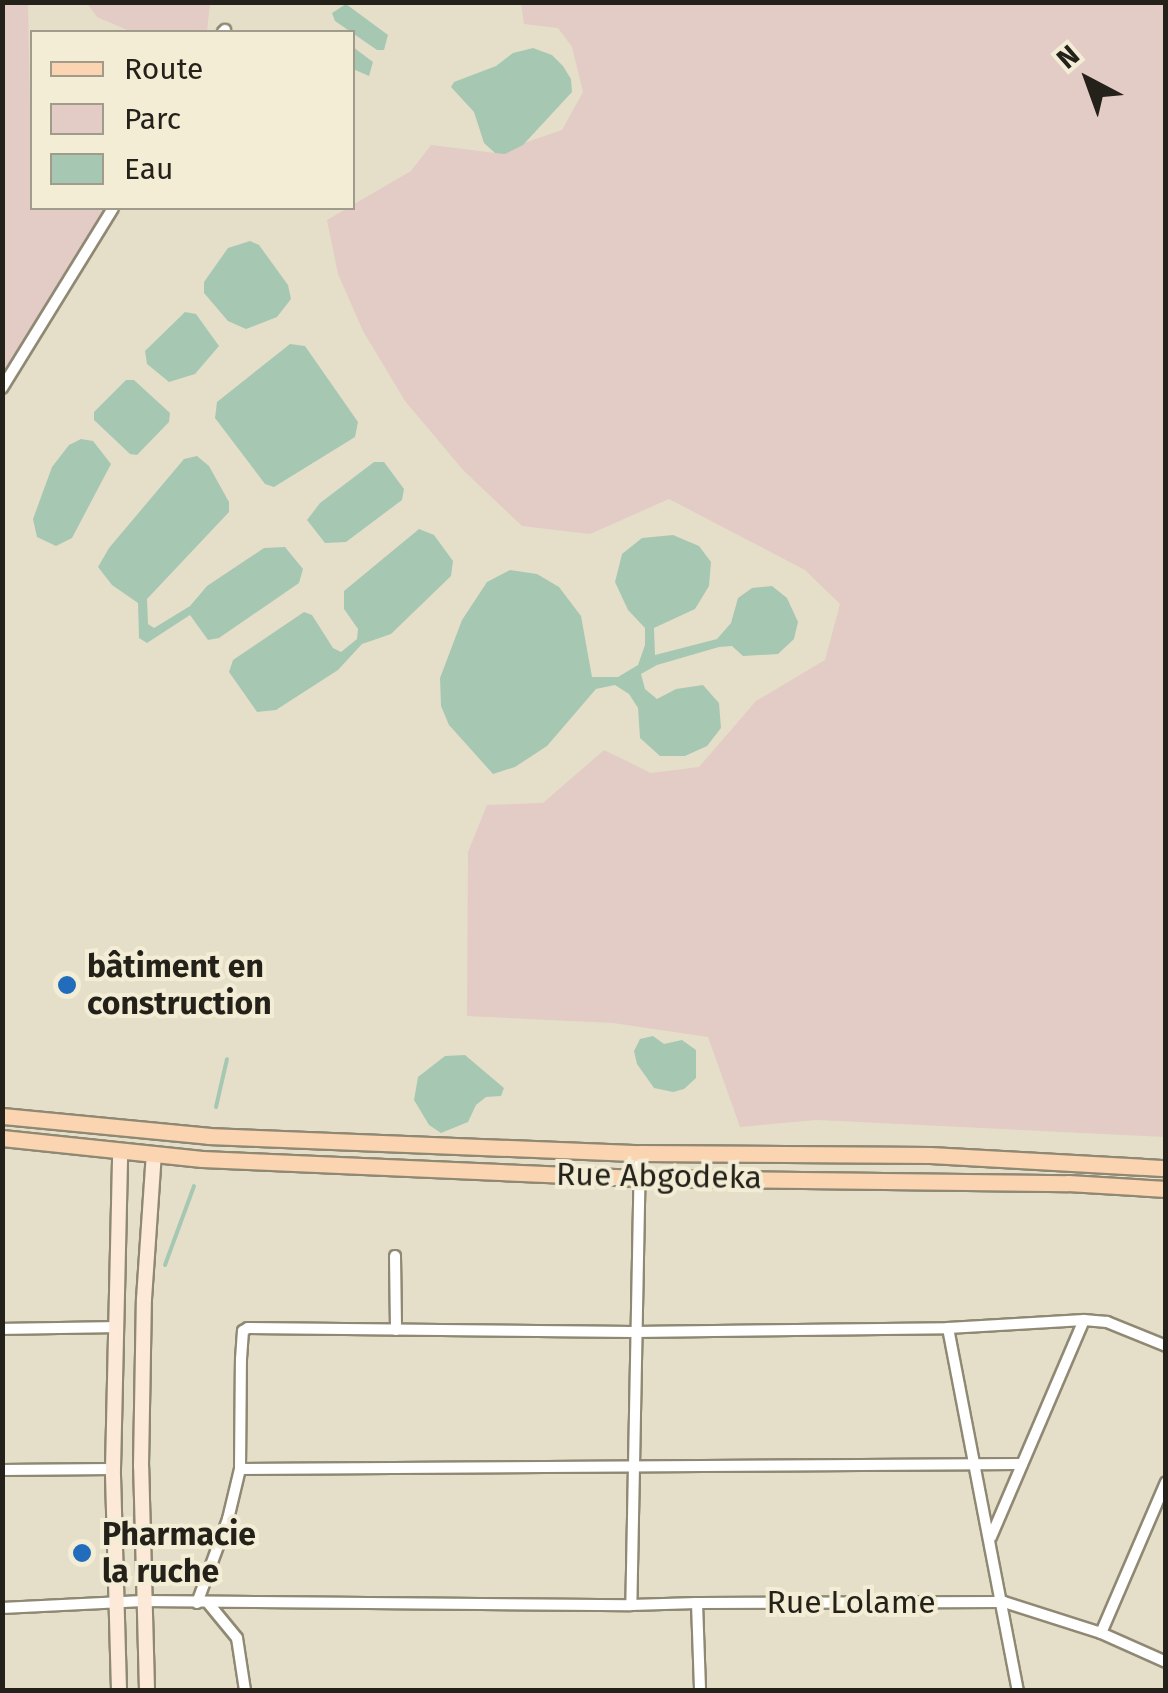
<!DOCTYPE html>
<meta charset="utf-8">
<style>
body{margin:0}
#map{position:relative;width:1168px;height:1693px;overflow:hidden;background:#e5dfc9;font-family:"Fira Sans",sans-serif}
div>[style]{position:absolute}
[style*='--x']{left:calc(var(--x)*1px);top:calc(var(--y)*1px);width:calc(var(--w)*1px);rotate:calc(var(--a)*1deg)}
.green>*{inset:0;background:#e3cbc6}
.water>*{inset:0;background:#a6c8b3}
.stream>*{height:4px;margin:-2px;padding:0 2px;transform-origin:2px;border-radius:2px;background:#a6c8b3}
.roads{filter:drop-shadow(2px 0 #8f8974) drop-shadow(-2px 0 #8f8974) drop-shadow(0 2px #8f8974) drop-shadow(0 -2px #8f8974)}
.minor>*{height:10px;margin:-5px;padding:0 5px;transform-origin:5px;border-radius:5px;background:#fff}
.secondary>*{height:14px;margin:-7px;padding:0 7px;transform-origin:7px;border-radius:7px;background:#fde9d8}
.primary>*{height:15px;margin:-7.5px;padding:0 7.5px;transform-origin:7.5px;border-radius:7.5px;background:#fbd4b1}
.dots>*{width:28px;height:28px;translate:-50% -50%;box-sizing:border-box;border:5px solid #f3edd6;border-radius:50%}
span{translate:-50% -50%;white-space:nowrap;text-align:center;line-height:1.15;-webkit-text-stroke:8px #f3edd6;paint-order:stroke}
.poi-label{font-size:32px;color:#232119;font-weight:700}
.left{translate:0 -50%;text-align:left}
.street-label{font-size:32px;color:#232119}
.frame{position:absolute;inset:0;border:5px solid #232119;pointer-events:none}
.legend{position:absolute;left:30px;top:30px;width:325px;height:180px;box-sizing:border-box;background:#f3edd6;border:2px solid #a09b8a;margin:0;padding:12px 18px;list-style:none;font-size:30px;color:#232119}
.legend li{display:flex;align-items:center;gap:20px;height:50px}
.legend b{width:50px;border:2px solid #a09b8a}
.north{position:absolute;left:1038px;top:30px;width:100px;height:100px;-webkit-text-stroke:8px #f3edd6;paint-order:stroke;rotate:319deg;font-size:28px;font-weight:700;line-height:40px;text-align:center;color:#232119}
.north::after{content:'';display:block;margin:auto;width:35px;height:45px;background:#232119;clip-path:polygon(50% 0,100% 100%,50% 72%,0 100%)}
</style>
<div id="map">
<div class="green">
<div style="clip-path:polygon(3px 3px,28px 3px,32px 208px,106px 208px,3px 379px)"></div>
<div style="clip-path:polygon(87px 3px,210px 3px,207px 32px,132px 32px,97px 17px)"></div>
<div style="clip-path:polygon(521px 3px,1165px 3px,1165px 1137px,816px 1120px,740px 1127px,708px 1037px,613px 1023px,467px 1016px,468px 852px,487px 805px,543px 803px,604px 750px,651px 773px,699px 767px,756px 701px,825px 660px,840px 604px,805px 570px,669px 499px,590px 534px,522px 526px,463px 470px,405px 401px,363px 331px,338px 274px,327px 220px,411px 171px,431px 145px,495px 153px,562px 130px,583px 92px,572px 47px,558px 28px,524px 24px)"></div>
</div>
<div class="water">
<div style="clip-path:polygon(346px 4px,388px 35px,384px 50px,377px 50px,335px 21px,332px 13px)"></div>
<div style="clip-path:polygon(353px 47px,373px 62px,369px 76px,353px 69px)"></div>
<div style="clip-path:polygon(533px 48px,552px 55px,563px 66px,571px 79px,572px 92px,523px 145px,505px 154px,495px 153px,484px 143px,474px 112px,451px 87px,454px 82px,496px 66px,513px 53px)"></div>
<div style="clip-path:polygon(250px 241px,259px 245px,288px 285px,291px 299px,277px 317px,246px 329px,228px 321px,204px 293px,204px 282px,228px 248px)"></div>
<div style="clip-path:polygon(185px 312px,196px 314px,219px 346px,195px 374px,169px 382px,147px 364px,145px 351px)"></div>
<div style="clip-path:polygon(290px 344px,305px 346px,358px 422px,355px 437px,274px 487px,265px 484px,215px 418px,217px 402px)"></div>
<div style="clip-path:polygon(126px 380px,134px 380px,170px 413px,169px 422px,137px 455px,130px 454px,94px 420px,94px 412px)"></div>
<div style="clip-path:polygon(81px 439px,93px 441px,111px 464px,72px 538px,56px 546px,37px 537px,33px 519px,52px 467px,69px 445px)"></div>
<div style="clip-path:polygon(197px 456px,209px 466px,229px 502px,229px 512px,147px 599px,148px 624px,154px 628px,190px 606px,207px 586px,264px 548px,285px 547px,303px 569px,299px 583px,219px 638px,208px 640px,190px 615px,147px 643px,139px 638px,138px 603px,112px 585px,98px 567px,109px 548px,184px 459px)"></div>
<div style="clip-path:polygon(374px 462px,384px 462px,404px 489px,402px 500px,346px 542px,325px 543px,307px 520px,320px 503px)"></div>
<div style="clip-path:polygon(419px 529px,434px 535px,453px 561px,451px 576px,391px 634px,362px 644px,338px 670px,276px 710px,257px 712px,229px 672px,233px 660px,304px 612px,312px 615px,333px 648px,341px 652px,357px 639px,358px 629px,344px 609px,344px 591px)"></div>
<div style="clip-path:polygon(673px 535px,699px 546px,711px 562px,709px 586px,695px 609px,654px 628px,655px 655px,717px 639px,731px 623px,738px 598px,752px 588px,772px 586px,787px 598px,798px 622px,794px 639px,778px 654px,743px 656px,732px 646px,719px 647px,657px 665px,641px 674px,645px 689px,657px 699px,676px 689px,703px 685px,719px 703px,721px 728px,707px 746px,685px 756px,660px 756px,640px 738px,638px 708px,629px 694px,615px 685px,596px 689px,547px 746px,515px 767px,493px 774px,449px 725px,441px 706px,440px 678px,462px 620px,487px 582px,510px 570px,537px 574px,559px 587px,581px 616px,592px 677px,618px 677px,638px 665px,645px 645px,645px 628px,628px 610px,615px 582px,622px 554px,642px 538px)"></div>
<div style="clip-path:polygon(653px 1036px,664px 1044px,682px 1040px,696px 1050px,696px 1078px,684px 1089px,673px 1092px,654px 1088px,637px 1064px,634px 1051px,640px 1039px)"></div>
<div style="clip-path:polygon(465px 1055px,504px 1088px,501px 1096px,486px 1097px,476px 1105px,468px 1122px,441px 1133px,429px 1125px,414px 1100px,418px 1077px,445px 1056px)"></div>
</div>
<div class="stream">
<div style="--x:216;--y:1107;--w:49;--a:-77.1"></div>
<div style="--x:165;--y:1265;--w:84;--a:-69.8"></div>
</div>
<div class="roads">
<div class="minor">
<div style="--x:223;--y:32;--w:3;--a:-45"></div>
<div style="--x:2;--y:388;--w:211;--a:-58.3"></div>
<div style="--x:640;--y:1153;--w:452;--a:91.1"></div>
<div style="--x:631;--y:1605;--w:66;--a:-1.7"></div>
<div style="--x:697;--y:1603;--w:87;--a:88"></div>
<div style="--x:395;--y:1256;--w:74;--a:89.2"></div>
<div style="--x:948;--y:1328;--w:369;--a:79.1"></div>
<div style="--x:2;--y:1329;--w:113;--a:-1"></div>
<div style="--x:240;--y:1469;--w:782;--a:-0.37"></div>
<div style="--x:2;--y:1470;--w:111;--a:-0.5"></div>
<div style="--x:991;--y:1537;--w:236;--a:-66.8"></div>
<div style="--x:197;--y:1603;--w:90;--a:-69.7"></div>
<div style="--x:228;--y:1519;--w:51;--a:-76.5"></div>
<div style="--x:240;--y:1469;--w:110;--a:-89.5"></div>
<div style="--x:241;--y:1359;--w:28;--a:-86"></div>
<div style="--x:243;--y:1331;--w:6;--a:-31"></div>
<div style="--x:248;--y:1328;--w:386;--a:0.6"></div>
<div style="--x:634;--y:1332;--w:314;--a:-0.7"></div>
<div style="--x:948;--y:1328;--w:136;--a:-3.4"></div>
<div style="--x:1084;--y:1320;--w:23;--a:5"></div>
<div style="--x:1107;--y:1322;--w:64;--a:22.1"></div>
<div style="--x:697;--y:1603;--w:307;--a:-0.2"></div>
<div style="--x:1004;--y:1602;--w:102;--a:17.7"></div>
<div style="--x:1101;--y:1633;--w:71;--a:24"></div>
<div style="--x:209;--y:1604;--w:44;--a:50.5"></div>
<div style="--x:237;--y:1638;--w:53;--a:81.3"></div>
<div style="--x:2;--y:1608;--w:141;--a:-2.8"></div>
<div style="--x:143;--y:1601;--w:488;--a:0.5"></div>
<div style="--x:1101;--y:1633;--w:164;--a:-66.7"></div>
</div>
<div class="secondary">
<div style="--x:119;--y:1690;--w:221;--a:-91.6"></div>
<div style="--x:113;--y:1469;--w:317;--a:-88.7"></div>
<div style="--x:147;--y:1690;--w:224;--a:-91.5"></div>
<div style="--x:141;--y:1466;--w:167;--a:-89"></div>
<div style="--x:144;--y:1299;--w:145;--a:-86.1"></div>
</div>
<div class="primary">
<div style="--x:2;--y:1116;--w:207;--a:5.5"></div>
<div style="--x:208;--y:1136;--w:432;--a:2.3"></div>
<div style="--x:640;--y:1153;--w:290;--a:0.4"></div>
<div style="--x:930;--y:1155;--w:236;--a:3.2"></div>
<div style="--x:2;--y:1138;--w:201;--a:6"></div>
<div style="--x:202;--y:1159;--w:437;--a:2.5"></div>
<div style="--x:639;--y:1178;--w:429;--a:0.7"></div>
<div style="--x:1068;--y:1183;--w:98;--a:3.5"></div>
</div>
</div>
<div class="dots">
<div style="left:67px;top:985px;background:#226cbc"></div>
<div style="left:82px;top:1553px;background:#226cbc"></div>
</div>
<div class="poi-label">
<span class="left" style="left:87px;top:985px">bâtiment en<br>construction</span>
<span class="left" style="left:102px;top:1553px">Pharmacie<br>la ruche</span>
</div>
<div class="street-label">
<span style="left:659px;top:1176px;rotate:1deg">Rue Abgodeka</span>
<span style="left:851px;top:1602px">Rue Lolame</span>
</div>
<div class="frame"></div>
<ul class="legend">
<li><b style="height:12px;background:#fbd4b1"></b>Route</li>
<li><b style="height:28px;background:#e3cbc6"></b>Parc</li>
<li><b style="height:28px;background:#a6c8b3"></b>Eau</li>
</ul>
<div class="north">N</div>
</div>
